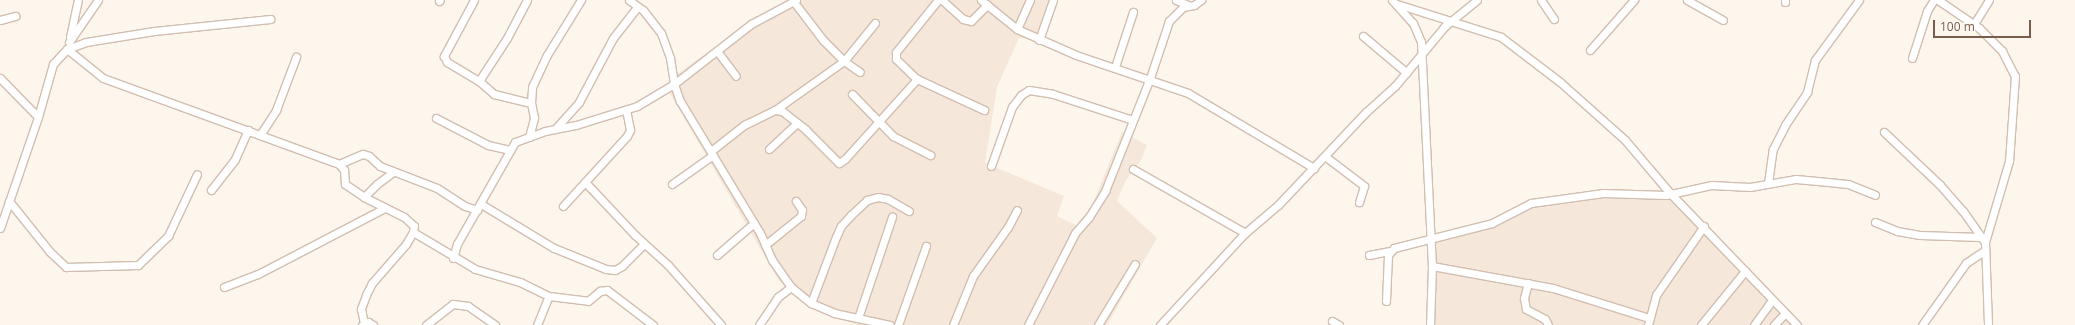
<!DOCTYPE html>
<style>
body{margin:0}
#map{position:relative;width:2075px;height:325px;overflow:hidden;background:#fdf6ec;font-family:"Open Sans",sans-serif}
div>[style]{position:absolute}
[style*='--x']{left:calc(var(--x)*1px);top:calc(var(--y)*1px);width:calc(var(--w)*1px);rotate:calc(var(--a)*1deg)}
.residential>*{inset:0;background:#f5e8da}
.roads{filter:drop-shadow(1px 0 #d1beb0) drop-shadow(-1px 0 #d1beb0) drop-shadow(0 1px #d1beb0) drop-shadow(0 -1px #d1beb0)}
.street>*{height:7px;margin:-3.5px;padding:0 3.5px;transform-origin:3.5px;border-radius:3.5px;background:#fff}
span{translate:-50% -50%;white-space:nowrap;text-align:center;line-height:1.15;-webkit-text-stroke:3px #fffaf3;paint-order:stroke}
.scale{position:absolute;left:1933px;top:20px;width:98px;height:18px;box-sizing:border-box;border:2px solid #7a5c4d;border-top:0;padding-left:5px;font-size:12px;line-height:14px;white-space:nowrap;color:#7a5c4d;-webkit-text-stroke:3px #fffaf3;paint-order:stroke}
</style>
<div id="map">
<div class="residential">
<div style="clip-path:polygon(792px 0,1050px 0,1035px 39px,1019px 38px,997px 87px,985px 163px,1064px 196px,1057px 216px,1077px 226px,1092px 205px,1122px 132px,1147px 145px,1141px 160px,1126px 180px,1117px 201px,1157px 238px,1107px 325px,856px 325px,809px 306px,779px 281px,669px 92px,670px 79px,760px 16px)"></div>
<div style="clip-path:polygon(1623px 191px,1666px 193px,1713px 233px,1804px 325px,1434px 325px,1435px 243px,1525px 204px)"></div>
</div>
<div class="roads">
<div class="street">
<div style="--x:474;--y:0;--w:64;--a:118.2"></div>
<div style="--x:444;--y:56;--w:7;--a:63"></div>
<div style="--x:447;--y:62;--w:37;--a:31"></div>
<div style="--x:527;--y:0;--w:43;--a:117.8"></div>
<div style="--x:507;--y:38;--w:51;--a:123.1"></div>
<div style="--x:479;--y:81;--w:20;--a:41"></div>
<div style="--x:494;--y:94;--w:38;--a:14"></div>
<div style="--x:629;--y:0;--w:17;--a:36"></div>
<div style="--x:643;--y:10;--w:29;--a:52"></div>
<div style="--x:661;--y:33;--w:27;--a:70"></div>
<div style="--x:670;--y:58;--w:26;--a:81"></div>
<div style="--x:674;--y:84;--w:18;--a:71"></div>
<div style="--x:680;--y:101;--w:154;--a:58.8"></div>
<div style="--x:760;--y:233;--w:30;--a:66"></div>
<div style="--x:772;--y:260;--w:33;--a:55"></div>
<div style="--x:791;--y:287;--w:26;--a:39"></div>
<div style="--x:811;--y:303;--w:25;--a:23"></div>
<div style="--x:834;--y:313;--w:57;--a:12.1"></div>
<div style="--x:938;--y:0;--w:67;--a:128.9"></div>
<div style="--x:896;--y:52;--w:7;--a:90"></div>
<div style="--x:896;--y:59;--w:29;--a:44"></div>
<div style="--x:917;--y:79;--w:74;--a:24.8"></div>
<div style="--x:942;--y:0;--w:28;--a:42"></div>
<div style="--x:963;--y:19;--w:8;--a:14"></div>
<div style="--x:971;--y:21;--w:23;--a:-45"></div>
<div style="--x:981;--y:0;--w:46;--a:38.9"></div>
<div style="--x:1017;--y:29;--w:32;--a:-66"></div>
<div style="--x:1176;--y:0;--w:13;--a:23"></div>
<div style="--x:1392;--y:0;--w:31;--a:48"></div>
<div style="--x:1413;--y:23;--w:21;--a:67"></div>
<div style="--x:1421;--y:42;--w:224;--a:87.2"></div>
<div style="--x:1432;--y:266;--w:59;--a:91.9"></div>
<div style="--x:1541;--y:0;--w:23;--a:56"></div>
<div style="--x:1687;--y:0;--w:41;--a:29.1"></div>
<div style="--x:1785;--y:0;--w:2;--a:90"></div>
<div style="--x:1938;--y:0;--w:50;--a:34.3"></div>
<div style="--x:1979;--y:28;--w:33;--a:45"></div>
<div style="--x:2002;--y:51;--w:28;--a:63"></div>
<div style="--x:2015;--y:76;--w:85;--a:94"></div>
<div style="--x:2009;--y:161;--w:84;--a:106.5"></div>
<div style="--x:439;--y:1;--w:1;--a:-45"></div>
<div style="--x:794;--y:2;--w:48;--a:52.7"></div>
<div style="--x:823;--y:40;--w:30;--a:45"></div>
<div style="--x:844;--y:61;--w:19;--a:35"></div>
<div style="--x:1397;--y:4;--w:109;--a:17.6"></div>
<div style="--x:1501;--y:37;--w:74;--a:37.3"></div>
<div style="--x:1560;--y:82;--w:87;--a:41.7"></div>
<div style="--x:1625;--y:140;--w:70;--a:49.7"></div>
<div style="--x:1670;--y:193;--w:183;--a:46.1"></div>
<div style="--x:0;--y:20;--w:16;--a:-15"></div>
<div style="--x:1974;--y:24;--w:28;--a:-58"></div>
<div style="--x:1017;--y:29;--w:64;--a:23.8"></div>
<div style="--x:1076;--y:55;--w:118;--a:18.7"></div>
<div style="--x:1188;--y:93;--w:147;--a:30.8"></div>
<div style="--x:1363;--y:36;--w:57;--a:40.1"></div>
<div style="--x:70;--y:37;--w:38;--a:-78"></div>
<div style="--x:1039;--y:40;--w:42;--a:-70.7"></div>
<div style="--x:69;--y:42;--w:51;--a:-55.4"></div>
<div style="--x:67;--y:49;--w:20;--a:-20"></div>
<div style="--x:86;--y:42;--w:69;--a:-9.2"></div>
<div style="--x:154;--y:31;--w:117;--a:-5.9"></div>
<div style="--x:1590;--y:50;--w:67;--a:-48.7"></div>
<div style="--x:717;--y:51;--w:31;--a:53"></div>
<div style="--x:1912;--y:58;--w:49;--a:-72.3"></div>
<div style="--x:1927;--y:11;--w:13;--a:-58"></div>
<div style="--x:1115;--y:67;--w:58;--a:-71.9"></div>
<div style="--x:0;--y:78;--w:54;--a:45.7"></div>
<div style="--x:852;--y:94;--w:59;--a:45.7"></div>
<div style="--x:893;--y:136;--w:42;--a:27.2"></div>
<div style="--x:775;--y:110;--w:85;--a:-35.4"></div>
<div style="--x:844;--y:61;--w:49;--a:-50.8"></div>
<div style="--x:436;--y:118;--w:59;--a:27.4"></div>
<div style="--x:488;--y:145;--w:22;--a:13"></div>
<div style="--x:555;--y:129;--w:36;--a:-48"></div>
<div style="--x:579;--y:102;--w:72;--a:-62"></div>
<div style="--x:613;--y:38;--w:39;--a:-52"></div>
<div style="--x:1884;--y:132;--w:77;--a:43.4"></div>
<div style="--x:1940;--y:185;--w:35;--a:49"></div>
<div style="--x:1963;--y:211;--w:38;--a:55"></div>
<div style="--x:1985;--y:242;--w:83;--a:87.9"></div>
<div style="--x:260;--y:135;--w:30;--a:-57"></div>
<div style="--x:276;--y:110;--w:57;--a:-69.3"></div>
<div style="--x:529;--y:137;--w:20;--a:-75"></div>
<div style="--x:534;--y:118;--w:15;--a:-101"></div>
<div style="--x:531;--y:103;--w:16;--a:-86"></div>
<div style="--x:532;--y:87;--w:35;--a:-65"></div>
<div style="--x:547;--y:55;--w:65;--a:-58.3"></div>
<div style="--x:769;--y:149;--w:38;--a:-43"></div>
<div style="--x:711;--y:151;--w:42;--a:-38.2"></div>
<div style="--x:744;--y:125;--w:34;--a:-26"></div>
<div style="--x:775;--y:110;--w:7;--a:8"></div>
<div style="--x:782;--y:111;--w:29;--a:38"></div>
<div style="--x:805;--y:129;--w:48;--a:45"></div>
<div style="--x:839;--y:163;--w:7;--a:-34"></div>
<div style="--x:845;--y:159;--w:108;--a:-48"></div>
<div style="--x:1326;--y:157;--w:48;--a:37.3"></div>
<div style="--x:1364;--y:186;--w:17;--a:107"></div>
<div style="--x:339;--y:164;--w:8;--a:50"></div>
<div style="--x:344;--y:170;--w:14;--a:86"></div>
<div style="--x:345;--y:184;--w:23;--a:34"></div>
<div style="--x:364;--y:197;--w:45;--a:26.6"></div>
<div style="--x:404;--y:217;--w:13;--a:42"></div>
<div style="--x:414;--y:226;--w:6;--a:99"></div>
<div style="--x:413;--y:232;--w:14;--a:120"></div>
<div style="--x:406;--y:244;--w:52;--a:131.1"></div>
<div style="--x:372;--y:283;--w:13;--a:117"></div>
<div style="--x:366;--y:295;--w:15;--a:110"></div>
<div style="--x:361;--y:309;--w:14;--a:78"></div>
<div style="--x:991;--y:166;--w:63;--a:-70.4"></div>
<div style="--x:1012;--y:107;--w:15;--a:-53"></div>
<div style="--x:1021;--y:95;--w:9;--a:-32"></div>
<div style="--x:1029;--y:90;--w:24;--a:9"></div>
<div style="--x:1053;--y:94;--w:84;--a:18"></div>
<div style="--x:1133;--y:169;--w:129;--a:29.7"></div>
<div style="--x:585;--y:182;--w:73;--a:46.7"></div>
<div style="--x:635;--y:235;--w:45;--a:42.3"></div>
<div style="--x:668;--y:265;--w:80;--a:48.5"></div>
<div style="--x:1768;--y:183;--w:34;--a:-82"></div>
<div style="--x:1773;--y:149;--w:27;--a:-63"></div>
<div style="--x:1785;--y:125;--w:40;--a:-56"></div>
<div style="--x:1807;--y:92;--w:33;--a:-76"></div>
<div style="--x:1815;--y:60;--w:74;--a:-53.7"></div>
<div style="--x:672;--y:184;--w:50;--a:-35.3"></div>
<div style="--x:211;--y:190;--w:39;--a:-52"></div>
<div style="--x:235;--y:159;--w:32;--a:-66"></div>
<div style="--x:364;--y:197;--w:18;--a:-45"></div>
<div style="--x:377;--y:184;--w:20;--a:-37"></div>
<div style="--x:9;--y:201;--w:65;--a:51.2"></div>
<div style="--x:50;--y:252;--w:22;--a:43"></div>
<div style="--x:66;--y:267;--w:72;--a:-1.6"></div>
<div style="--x:138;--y:265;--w:42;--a:-44"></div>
<div style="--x:168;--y:236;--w:68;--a:-64.9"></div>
<div style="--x:481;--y:204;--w:85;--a:31.1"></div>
<div style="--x:554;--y:248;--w:56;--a:22"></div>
<div style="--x:606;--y:269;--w:9;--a:6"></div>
<div style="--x:615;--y:270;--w:8;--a:-30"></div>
<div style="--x:622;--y:266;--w:31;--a:-45"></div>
<div style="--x:563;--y:206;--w:95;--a:-47.6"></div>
<div style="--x:627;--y:136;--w:7;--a:-63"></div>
<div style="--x:630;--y:130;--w:20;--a:-101"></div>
<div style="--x:1875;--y:222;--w:24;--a:22"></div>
<div style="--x:1897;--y:231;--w:23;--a:10"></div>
<div style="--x:1920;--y:235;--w:60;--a:1.9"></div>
<div style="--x:0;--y:228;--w:117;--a:-71.1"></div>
<div style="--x:38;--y:117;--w:55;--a:-74.2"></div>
<div style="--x:53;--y:64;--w:21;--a:-47"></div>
<div style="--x:67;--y:49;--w:46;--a:38.9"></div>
<div style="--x:103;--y:78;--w:251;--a:20"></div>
<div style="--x:339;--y:164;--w:26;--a:-23"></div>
<div style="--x:363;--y:154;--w:6;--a:18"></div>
<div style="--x:369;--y:156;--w:15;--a:42"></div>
<div style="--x:380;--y:166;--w:61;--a:21.1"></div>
<div style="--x:437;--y:188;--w:33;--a:33"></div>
<div style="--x:465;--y:206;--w:13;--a:18"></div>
<div style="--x:413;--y:232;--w:72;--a:30.8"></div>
<div style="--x:475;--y:269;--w:47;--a:16.1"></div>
<div style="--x:520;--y:282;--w:32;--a:26"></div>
<div style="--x:549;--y:296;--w:39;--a:7"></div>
<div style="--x:588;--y:301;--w:16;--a:-40"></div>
<div style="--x:600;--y:291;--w:7;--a:-8"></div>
<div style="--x:607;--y:290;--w:58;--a:37.3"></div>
<div style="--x:765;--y:245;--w:46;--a:-38.9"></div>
<div style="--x:801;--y:216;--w:6;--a:-81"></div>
<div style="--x:802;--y:210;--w:11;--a:-124"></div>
<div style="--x:717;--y:255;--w:49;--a:-40.9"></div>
<div style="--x:1369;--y:255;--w:20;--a:-11"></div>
<div style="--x:453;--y:258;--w:15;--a:-74"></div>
<div style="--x:457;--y:244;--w:117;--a:-60.4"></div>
<div style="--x:515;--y:142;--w:32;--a:-20"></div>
<div style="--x:545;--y:131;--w:32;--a:-11"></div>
<div style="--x:576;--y:125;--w:64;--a:-17.3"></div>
<div style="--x:637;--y:106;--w:43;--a:-30.7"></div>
<div style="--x:674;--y:84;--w:98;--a:-37.9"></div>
<div style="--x:751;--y:24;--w:51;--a:-28.1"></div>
<div style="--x:1432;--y:266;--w:123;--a:10.3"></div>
<div style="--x:1553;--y:288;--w:101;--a:17.4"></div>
<div style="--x:1528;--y:283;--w:16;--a:105"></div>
<div style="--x:1524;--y:298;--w:11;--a:80"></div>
<div style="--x:1526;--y:309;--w:21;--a:28"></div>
<div style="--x:1545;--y:319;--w:7;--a:63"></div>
<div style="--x:224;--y:287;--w:36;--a:-21"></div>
<div style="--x:258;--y:274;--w:143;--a:-27.5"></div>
<div style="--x:1386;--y:301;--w:46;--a:-87.5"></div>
<div style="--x:1388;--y:255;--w:9;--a:-49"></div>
<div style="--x:1394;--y:248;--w:101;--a:-14.3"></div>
<div style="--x:1492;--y:223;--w:44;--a:-27.1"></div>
<div style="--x:1531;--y:203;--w:73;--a:-7.9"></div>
<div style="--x:1603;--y:193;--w:63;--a:1.8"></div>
<div style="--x:1666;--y:195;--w:46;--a:-12.5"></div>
<div style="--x:1711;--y:185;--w:39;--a:3"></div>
<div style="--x:1750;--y:187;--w:47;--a:-9.9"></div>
<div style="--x:1796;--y:179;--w:52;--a:5.5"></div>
<div style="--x:1848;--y:184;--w:29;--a:22"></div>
<div style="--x:811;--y:303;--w:71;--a:-69.3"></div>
<div style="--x:836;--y:237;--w:12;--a:-66"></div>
<div style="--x:841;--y:226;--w:15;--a:-48"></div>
<div style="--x:851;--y:215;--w:22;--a:-43"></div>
<div style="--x:867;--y:200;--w:11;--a:-15"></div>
<div style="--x:878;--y:197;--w:10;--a:11"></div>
<div style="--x:888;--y:199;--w:24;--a:30"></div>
<div style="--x:858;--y:318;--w:107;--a:-71.4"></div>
<div style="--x:1332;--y:321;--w:8;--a:30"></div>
<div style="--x:362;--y:325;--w:7;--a:-27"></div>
<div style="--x:368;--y:322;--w:6;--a:31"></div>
<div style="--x:426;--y:325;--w:34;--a:-38"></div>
<div style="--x:453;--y:304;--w:15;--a:8"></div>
<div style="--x:468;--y:306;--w:33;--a:35"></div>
<div style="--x:537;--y:325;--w:31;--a:-68"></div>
<div style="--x:759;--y:325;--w:34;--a:-56"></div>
<div style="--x:778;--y:297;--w:16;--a:-38"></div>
<div style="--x:898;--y:325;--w:84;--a:-70.5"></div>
<div style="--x:953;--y:325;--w:53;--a:-67.8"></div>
<div style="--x:973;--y:276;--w:60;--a:-54.5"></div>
<div style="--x:1008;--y:227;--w:19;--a:-62"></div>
<div style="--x:1028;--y:325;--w:103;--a:-62.9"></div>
<div style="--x:1075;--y:233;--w:21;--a:-49"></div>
<div style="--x:1089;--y:217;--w:31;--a:-58"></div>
<div style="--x:1105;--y:191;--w:122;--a:-68.3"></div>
<div style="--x:1150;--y:78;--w:60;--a:-71.6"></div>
<div style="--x:1169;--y:21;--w:20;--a:-45"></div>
<div style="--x:1183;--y:7;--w:11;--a:-10"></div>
<div style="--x:1194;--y:5;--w:9;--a:-36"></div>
<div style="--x:1098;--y:325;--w:71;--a:-58.8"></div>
<div style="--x:1160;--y:325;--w:125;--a:-47.3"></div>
<div style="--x:1245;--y:233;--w:43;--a:-40.3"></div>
<div style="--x:1278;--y:205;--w:128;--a:-46.6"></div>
<div style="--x:1366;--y:112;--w:39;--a:-42"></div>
<div style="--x:1395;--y:86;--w:78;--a:-50.2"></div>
<div style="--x:1445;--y:26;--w:41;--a:-39.1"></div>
<div style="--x:1648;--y:325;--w:31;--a:-75"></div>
<div style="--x:1656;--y:295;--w:84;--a:-55.2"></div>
<div style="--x:1701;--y:325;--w:70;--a:-50.8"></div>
<div style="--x:1754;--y:325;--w:31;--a:-54"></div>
<div style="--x:1774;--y:325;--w:16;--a:-47"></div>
<div style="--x:1922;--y:325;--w:76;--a:-54.6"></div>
<div style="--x:1966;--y:263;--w:23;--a:-34"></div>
</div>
</div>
<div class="scale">100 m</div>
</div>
